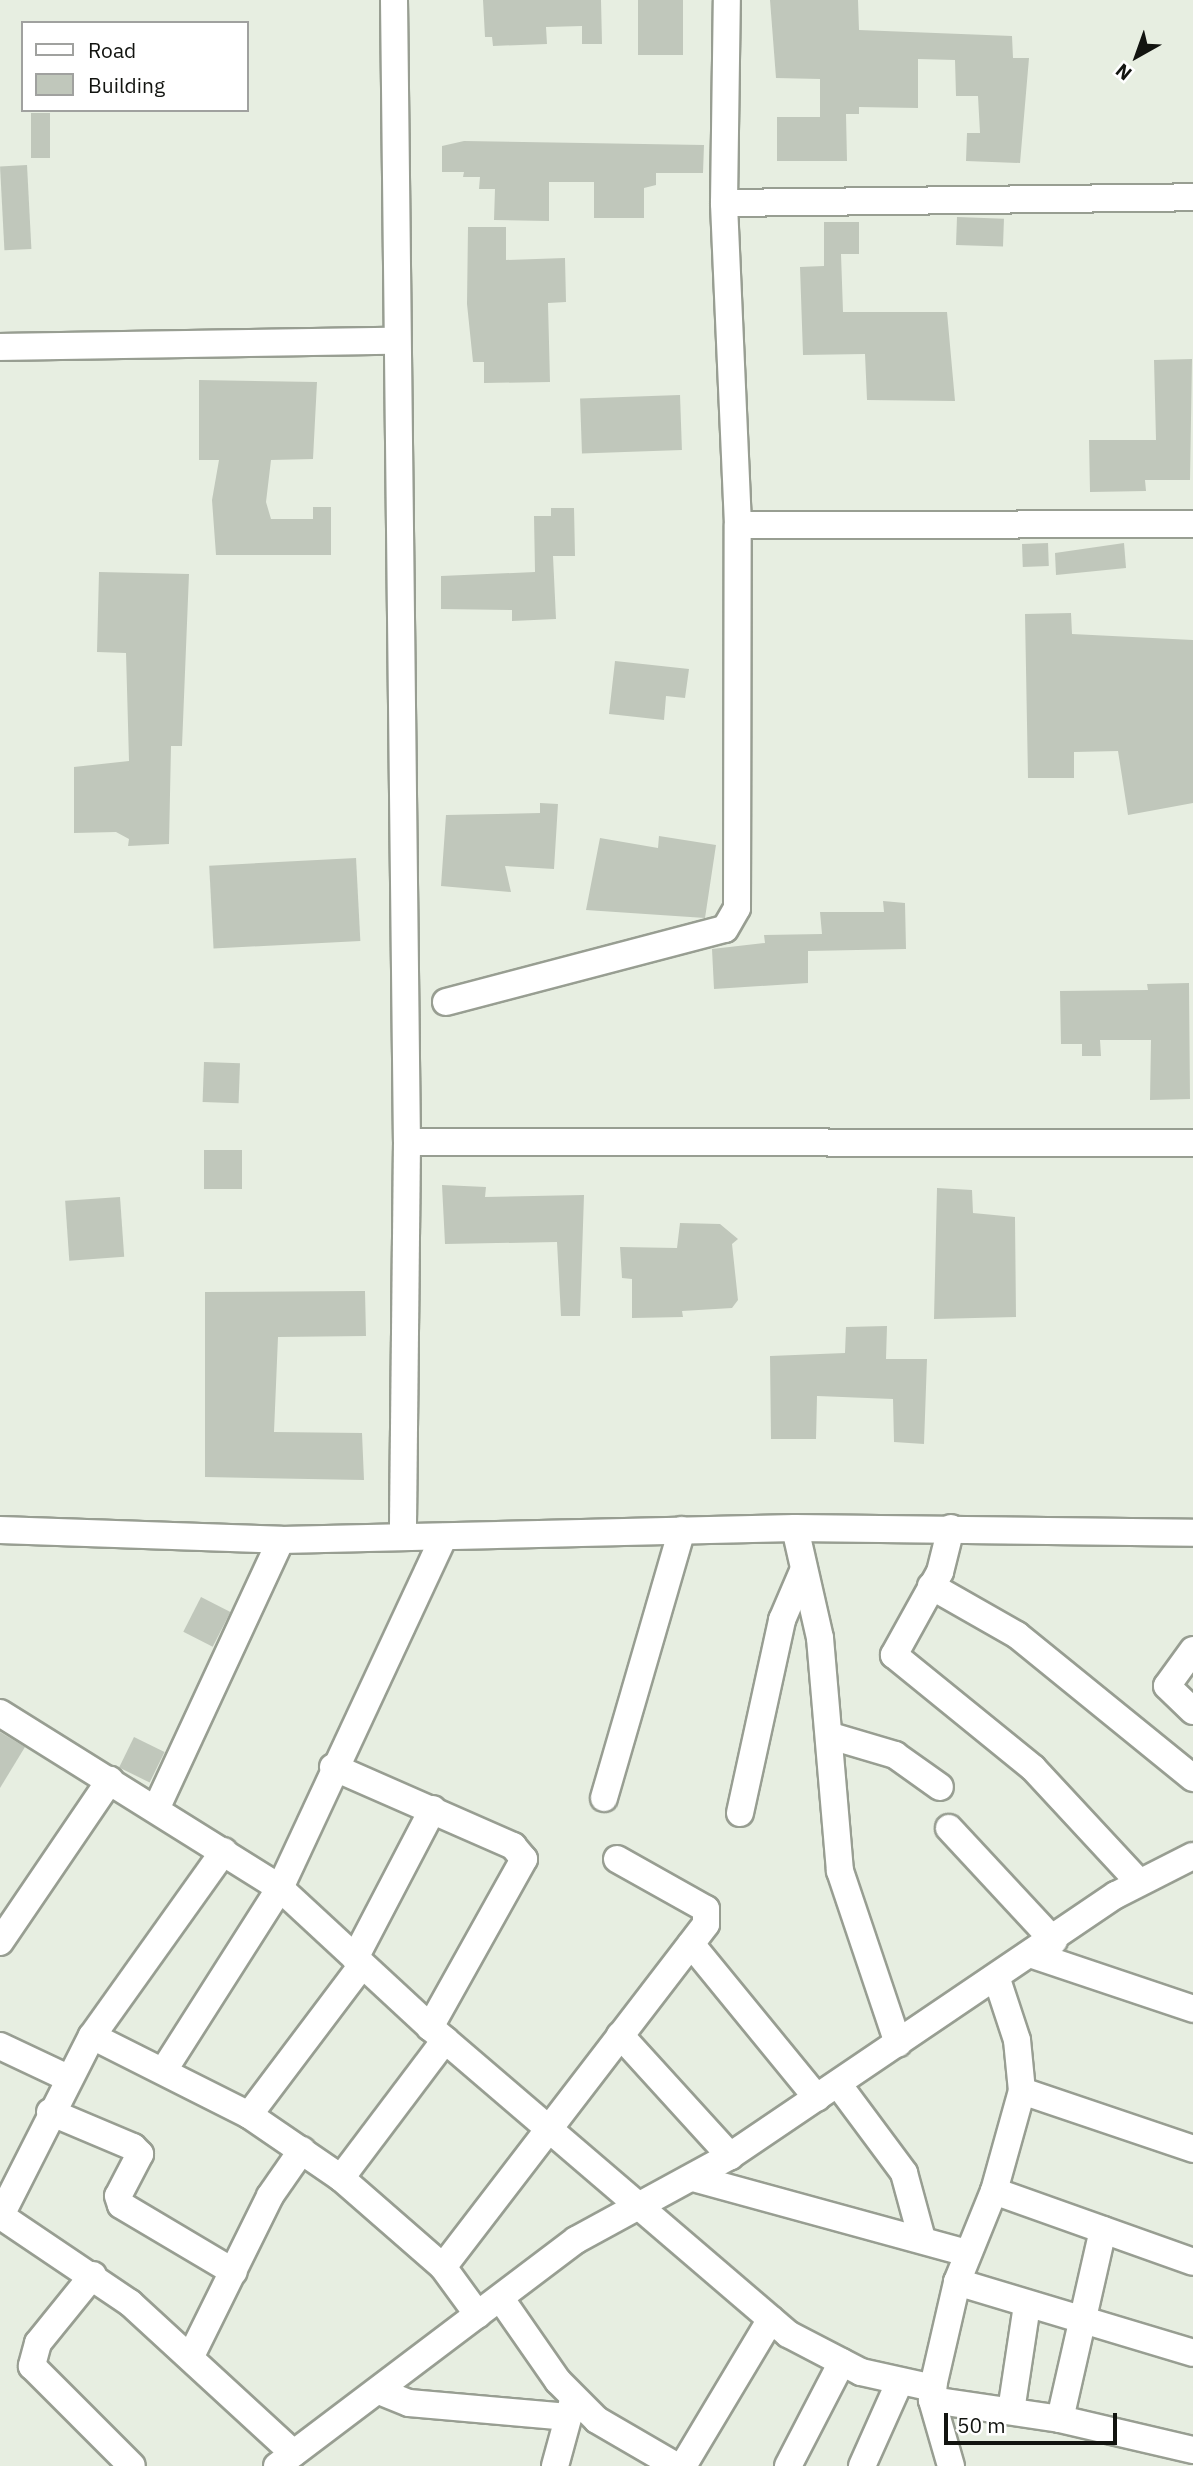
<!DOCTYPE html>
<style>
body{margin:0}
#map{position:relative;width:1193px;height:2466px;overflow:hidden;background:#e7eee1;font-family:"IBM Plex Sans",sans-serif}
div>[style]{position:absolute}
[style*='--x']{left:calc(var(--x)*1px);top:calc(var(--y)*1px);width:calc(var(--w)*1px);rotate:calc(var(--a)*1deg)}
.building>*{inset:0;background:#c0c7bb;transform-origin:0 0}
.roads{filter:drop-shadow(2px 0 #989e92) drop-shadow(-2px 0 #989e92) drop-shadow(0 2px #989e92) drop-shadow(0 -2px #989e92)}
.street>*{height:26px;margin:-13px;padding:0 13px;transform-origin:13px;border-radius:13px;background:#fff}
span{translate:-50% -50%;white-space:nowrap;text-align:center;line-height:1.15;-webkit-text-stroke:5px #fff;paint-order:stroke}
.legend{position:absolute;left:21px;top:21px;width:228px;height:91px;box-sizing:border-box;background:#fff;border:2px solid #a0a19f;margin:0;padding:9px 12px;list-style:none;font-size:21px;color:#121410}
.legend li{display:flex;align-items:center;gap:14px;height:35px}
.legend b{width:35px;border:2px solid #a0a19f}
.north{position:absolute;left:1102px;top:21px;width:70px;height:70px;-webkit-text-stroke:5px #fff;paint-order:stroke;rotate:220deg;font-size:19px;font-weight:700;line-height:28px;text-align:center;color:#121410}
.north::after{content:'';display:block;margin:auto;width:24px;height:32px;background:#121410;clip-path:polygon(50% 0,100% 100%,50% 72%,0 100%)}
.scale{position:absolute;left:944px;top:2413px;width:173px;height:32px;box-sizing:border-box;border:4px solid #121410;border-top:0;padding-left:9px;font-size:21px;line-height:24px;white-space:nowrap;color:#121410;-webkit-text-stroke:5px #fff;paint-order:stroke}
</style>
<div id="map">
<div class="building">
<div style="clip-path:polygon(483px 0,601px 0,602px 44px,582px 44px,582px 26px,546px 27px,547px 44px,493px 46px,492px 37px,485px 37px)"></div>
<div style="left:638px;top:0;width:45px;height:55px"></div>
<div style="clip-path:polygon(770px 0,858px 0,859px 30px,1012px 36px,1013px 58px,1029px 58px,1020px 163px,966px 161px,967px 133px,980px 133px,978px 96px,956px 96px,955px 60px,918px 59px,918px 108px,859px 107px,859px 114px,846px 114px,847px 161px,777px 161px,777px 117px,820px 117px,820px 79px,776px 78px)"></div>
<div style="left:31px;top:113px;width:19px;height:45px"></div>
<div style="clip-path:polygon(464px 141px,704px 145px,703px 173px,656px 173px,656px 185px,644px 188px,644px 218px,594px 218px,594px 182px,549px 182px,549px 221px,494px 220px,495px 189px,479px 189px,480px 177px,463px 177px,464px 172px,442px 172px,442px 146px)"></div>
<div style="left:27px;top:165px;width:84px;height:27px;rotate:87deg"></div>
<div style="left:957px;top:217px;width:47px;height:28px;rotate:2deg"></div>
<div style="clip-path:polygon(824px 222px,859px 222px,859px 254px,841px 254px,843px 312px,947px 312px,955px 401px,867px 400px,865px 354px,803px 355px,800px 267px,824px 266px)"></div>
<div style="clip-path:polygon(468px 227px,506px 227px,506px 260px,565px 258px,566px 302px,548px 303px,550px 382px,484px 383px,484px 362px,473px 362px,467px 304px)"></div>
<div style="clip-path:polygon(1192px 359px,1190px 480px,1145px 480px,1146px 491px,1090px 492px,1089px 440px,1156px 440px,1154px 360px)"></div>
<div style="clip-path:polygon(199px 380px,317px 382px,313px 459px,271px 460px,266px 502px,271px 519px,313px 519px,313px 507px,331px 507px,331px 555px,216px 555px,212px 500px,219px 460px,199px 460px)"></div>
<div style="left:680px;top:395px;width:55px;height:100px;rotate:88deg"></div>
<div style="clip-path:polygon(551px 508px,574px 508px,575px 556px,553px 556px,556px 619px,512px 621px,512px 610px,441px 609px,441px 576px,535px 572px,534px 516px,551px 516px)"></div>
<div style="left:1048px;top:543px;width:23px;height:26px;rotate:88deg"></div>
<div style="clip-path:polygon(1124px 543px,1126px 568px,1056px 575px,1055px 553px)"></div>
<div style="clip-path:polygon(99px 572px,189px 574px,182px 746px,171px 746px,169px 844px,128px 846px,129px 839px,116px 832px,74px 833px,74px 767px,129px 761px,126px 653px,97px 652px)"></div>
<div style="clip-path:polygon(1071px 613px,1072px 634px,1193px 640px,1193px 803px,1128px 815px,1118px 751px,1074px 752px,1074px 778px,1028px 778px,1025px 614px)"></div>
<div style="clip-path:polygon(615px 661px,689px 669px,685px 698px,666px 696px,664px 720px,609px 714px)"></div>
<div style="clip-path:polygon(540px 803px,558px 804px,554px 869px,505px 866px,511px 892px,441px 886px,446px 815px,540px 813px)"></div>
<div style="clip-path:polygon(659px 836px,716px 845px,705px 918px,586px 910px,600px 838px,658px 848px)"></div>
<div style="left:356px;top:858px;width:83px;height:147px;rotate:87deg"></div>
<div style="clip-path:polygon(883px 901px,905px 903px,906px 949px,808px 951px,808px 983px,714px 989px,712px 949px,765px 943px,764px 935px,822px 934px,820px 912px,884px 912px)"></div>
<div style="clip-path:polygon(1189px 983px,1190px 1099px,1150px 1100px,1151px 1040px,1100px 1040px,1101px 1056px,1082px 1056px,1082px 1044px,1061px 1044px,1060px 991px,1148px 990px,1147px 984px)"></div>
<div style="left:204px;top:1062px;width:36px;height:40px;rotate:2deg"></div>
<div style="left:204px;top:1150px;width:38px;height:39px"></div>
<div style="clip-path:polygon(442px 1185px,486px 1187px,485px 1197px,584px 1195px,580px 1316px,561px 1316px,557px 1242px,445px 1244px)"></div>
<div style="clip-path:polygon(937px 1188px,972px 1190px,973px 1213px,1015px 1217px,1016px 1317px,934px 1319px)"></div>
<div style="left:120px;top:1197px;width:60px;height:55px;rotate:86deg"></div>
<div style="clip-path:polygon(680px 1223px,720px 1224px,738px 1239px,732px 1244px,738px 1300px,732px 1308px,682px 1311px,683px 1317px,632px 1318px,632px 1279px,622px 1278px,620px 1247px,677px 1248px)"></div>
<div style="clip-path:polygon(365px 1291px,366px 1336px,278px 1337px,274px 1432px,362px 1433px,364px 1480px,205px 1477px,205px 1292px)"></div>
<div style="clip-path:polygon(887px 1326px,886px 1359px,927px 1359px,924px 1444px,894px 1442px,893px 1399px,817px 1396px,816px 1439px,771px 1439px,770px 1356px,845px 1353px,846px 1327px)"></div>
<div style="left:201px;top:1597px;width:33px;height:39px;rotate:27deg"></div>
<div style="clip-path:polygon(0 1732px,25px 1747px,0 1788px)"></div>
<div style="left:134px;top:1737px;width:34px;height:34px;rotate:26deg"></div>
</div>
<div class="roads">
<div class="street">
<div style="--x:394;--y:0;--w:1142;--a:89.35"></div>
<div style="--x:407;--y:1142;--w:395;--a:90.6"></div>
<div style="--x:724;--y:203;--w:469;--a:-0.7"></div>
<div style="--x:0;--y:347;--w:393;--a:-0.9"></div>
<div style="--x:738;--y:525;--w:455;--a:-0.1"></div>
<div style="--x:446;--y:1002;--w:288;--a:-14.7"></div>
<div style="--x:725;--y:929;--w:24;--a:-60"></div>
<div style="--x:737;--y:908;--w:383;--a:-89.9"></div>
<div style="--x:738;--y:525;--w:322;--a:-92.5"></div>
<div style="--x:724;--y:203;--w:203;--a:-89.2"></div>
<div style="--x:407;--y:1142;--w:786;--a:0.07"></div>
<div style="--x:795;--y:1528;--w:113;--a:77.2"></div>
<div style="--x:820;--y:1638;--w:234;--a:85.1"></div>
<div style="--x:840;--y:1871;--w:182;--a:71.4"></div>
<div style="--x:951;--y:1528;--w:45;--a:104"></div>
<div style="--x:940;--y:1572;--w:95;--a:119"></div>
<div style="--x:894;--y:1655;--w:179;--a:39.1"></div>
<div style="--x:1033;--y:1768;--w:156;--a:47.1"></div>
<div style="--x:0;--y:1530;--w:281;--a:2"></div>
<div style="--x:281;--y:1540;--w:514;--a:-1.34"></div>
<div style="--x:795;--y:1528;--w:398;--a:0.7"></div>
<div style="--x:931;--y:1586;--w:99;--a:29.7"></div>
<div style="--x:1017;--y:1635;--w:227;--a:39.1"></div>
<div style="--x:1193;--y:1650;--w:44;--a:125.8"></div>
<div style="--x:1167;--y:1686;--w:36;--a:44"></div>
<div style="--x:0;--y:1713;--w:330;--a:32"></div>
<div style="--x:280;--y:1888;--w:205;--a:42.8"></div>
<div style="--x:430;--y:2027;--w:472;--a:40.6"></div>
<div style="--x:788;--y:2334;--w:82;--a:27.5"></div>
<div style="--x:861;--y:2372;--w:74;--a:12.5"></div>
<div style="--x:831;--y:1736;--w:67;--a:16.5"></div>
<div style="--x:895;--y:1755;--w:55;--a:35.4"></div>
<div style="--x:333;--y:1767;--w:197;--a:23.7"></div>
<div style="--x:513;--y:1846;--w:17;--a:50"></div>
<div style="--x:524;--y:1859;--w:193;--a:119.2"></div>
<div style="--x:604;--y:1798;--w:279;--a:-73.8"></div>
<div style="--x:157;--y:1807;--w:294;--a:-65.1"></div>
<div style="--x:740;--y:1813;--w:198;--a:-77.7"></div>
<div style="--x:782;--y:1620;--w:53;--a:-66.8"></div>
<div style="--x:949;--y:1828;--w:154;--a:47.1"></div>
<div style="--x:0;--y:1942;--w:196;--a:-55.8"></div>
<div style="--x:691;--y:1944;--w:199;--a:50.7"></div>
<div style="--x:1033;--y:1955;--w:169;--a:18.6"></div>
<div style="--x:355;--y:1958;--w:168;--a:-62.4"></div>
<div style="--x:620;--y:2035;--w:164;--a:47.7"></div>
<div style="--x:92;--y:2036;--w:176;--a:26.7"></div>
<div style="--x:249;--y:2115;--w:112;--a:34.4"></div>
<div style="--x:341;--y:2178;--w:135;--a:41.1"></div>
<div style="--x:443;--y:2267;--w:59;--a:53.9"></div>
<div style="--x:0;--y:2046;--w:75;--a:25.2"></div>
<div style="--x:164;--y:2070;--w:216;--a:-57.5"></div>
<div style="--x:280;--y:1888;--w:387;--a:-65"></div>
<div style="--x:838;--y:2084;--w:111;--a:53.4"></div>
<div style="--x:904;--y:2173;--w:68;--a:74.7"></div>
<div style="--x:1022;--y:2091;--w:181;--a:18.7"></div>
<div style="--x:50;--y:2112;--w:90;--a:22.9"></div>
<div style="--x:133;--y:2147;--w:10;--a:45"></div>
<div style="--x:140;--y:2154;--w:47;--a:117.6"></div>
<div style="--x:118;--y:2196;--w:9;--a:72"></div>
<div style="--x:121;--y:2205;--w:131;--a:30.7"></div>
<div style="--x:249;--y:2115;--w:188;--a:-53"></div>
<div style="--x:341;--y:2178;--w:173;--a:-53"></div>
<div style="--x:693;--y:2178;--w:284;--a:15.3"></div>
<div style="--x:994;--y:2191;--w:211;--a:19.6"></div>
<div style="--x:1;--y:2216;--w:156;--a:34"></div>
<div style="--x:130;--y:2303;--w:222;--a:42.6"></div>
<div style="--x:0;--y:2217;--w:203;--a:-63.1"></div>
<div style="--x:92;--y:2036;--w:227;--a:-54.5"></div>
<div style="--x:443;--y:2267;--w:432;--a:-52.5"></div>
<div style="--x:706;--y:1924;--w:15;--a:-90"></div>
<div style="--x:706;--y:1909;--w:102;--a:-150.7"></div>
<div style="--x:93;--y:2275;--w:87;--a:129"></div>
<div style="--x:38;--y:2343;--w:24;--a:105"></div>
<div style="--x:32;--y:2366;--w:141;--a:45"></div>
<div style="--x:957;--y:2282;--w:246;--a:16.7"></div>
<div style="--x:501;--y:2299;--w:100;--a:55.2"></div>
<div style="--x:558;--y:2381;--w:55;--a:45"></div>
<div style="--x:597;--y:2420;--w:91;--a:30.2"></div>
<div style="--x:191;--y:2356;--w:178;--a:-63.7"></div>
<div style="--x:270;--y:2196;--w:56;--a:-55.2"></div>
<div style="--x:379;--y:2391;--w:32;--a:22"></div>
<div style="--x:409;--y:2403;--w:160;--a:5"></div>
<div style="--x:932;--y:2400;--w:129;--a:8.4"></div>
<div style="--x:1060;--y:2419;--w:137;--a:13.1"></div>
<div style="--x:1011;--y:2411;--w:107;--a:-81.4"></div>
<div style="--x:1060;--y:2419;--w:194;--a:-77.2"></div>
<div style="--x:277;--y:2466;--w:375;--a:-37.1"></div>
<div style="--x:576;--y:2240;--w:175;--a:-28.6"></div>
<div style="--x:730;--y:2156;--w:466;--a:-34.1"></div>
<div style="--x:1116;--y:1895;--w:86;--a:-26.9"></div>
<div style="--x:555;--y:2466;--w:68;--a:-74.7"></div>
<div style="--x:683;--y:2466;--w:171;--a:-59.1"></div>
<div style="--x:788;--y:2466;--w:117;--a:-62.6"></div>
<div style="--x:862;--y:2466;--w:93;--a:-65.9"></div>
<div style="--x:951;--y:2466;--w:69;--a:-106.1"></div>
<div style="--x:932;--y:2400;--w:18;--a:-84"></div>
<div style="--x:934;--y:2382;--w:103;--a:-77"></div>
<div style="--x:957;--y:2282;--w:98;--a:-67.9"></div>
<div style="--x:994;--y:2191;--w:104;--a:-74.4"></div>
<div style="--x:1022;--y:2091;--w:51;--a:-95.6"></div>
<div style="--x:1017;--y:2040;--w:64;--a:-108.2"></div>
</div>
</div>
<ul class="legend">
<li><b style="height:9px;background:#fff"></b>Road</li>
<li><b style="height:19px;background:#c0c7bb"></b>Building</li>
</ul>
<div class="north">N</div>
<div class="scale">50 m</div>
</div>
